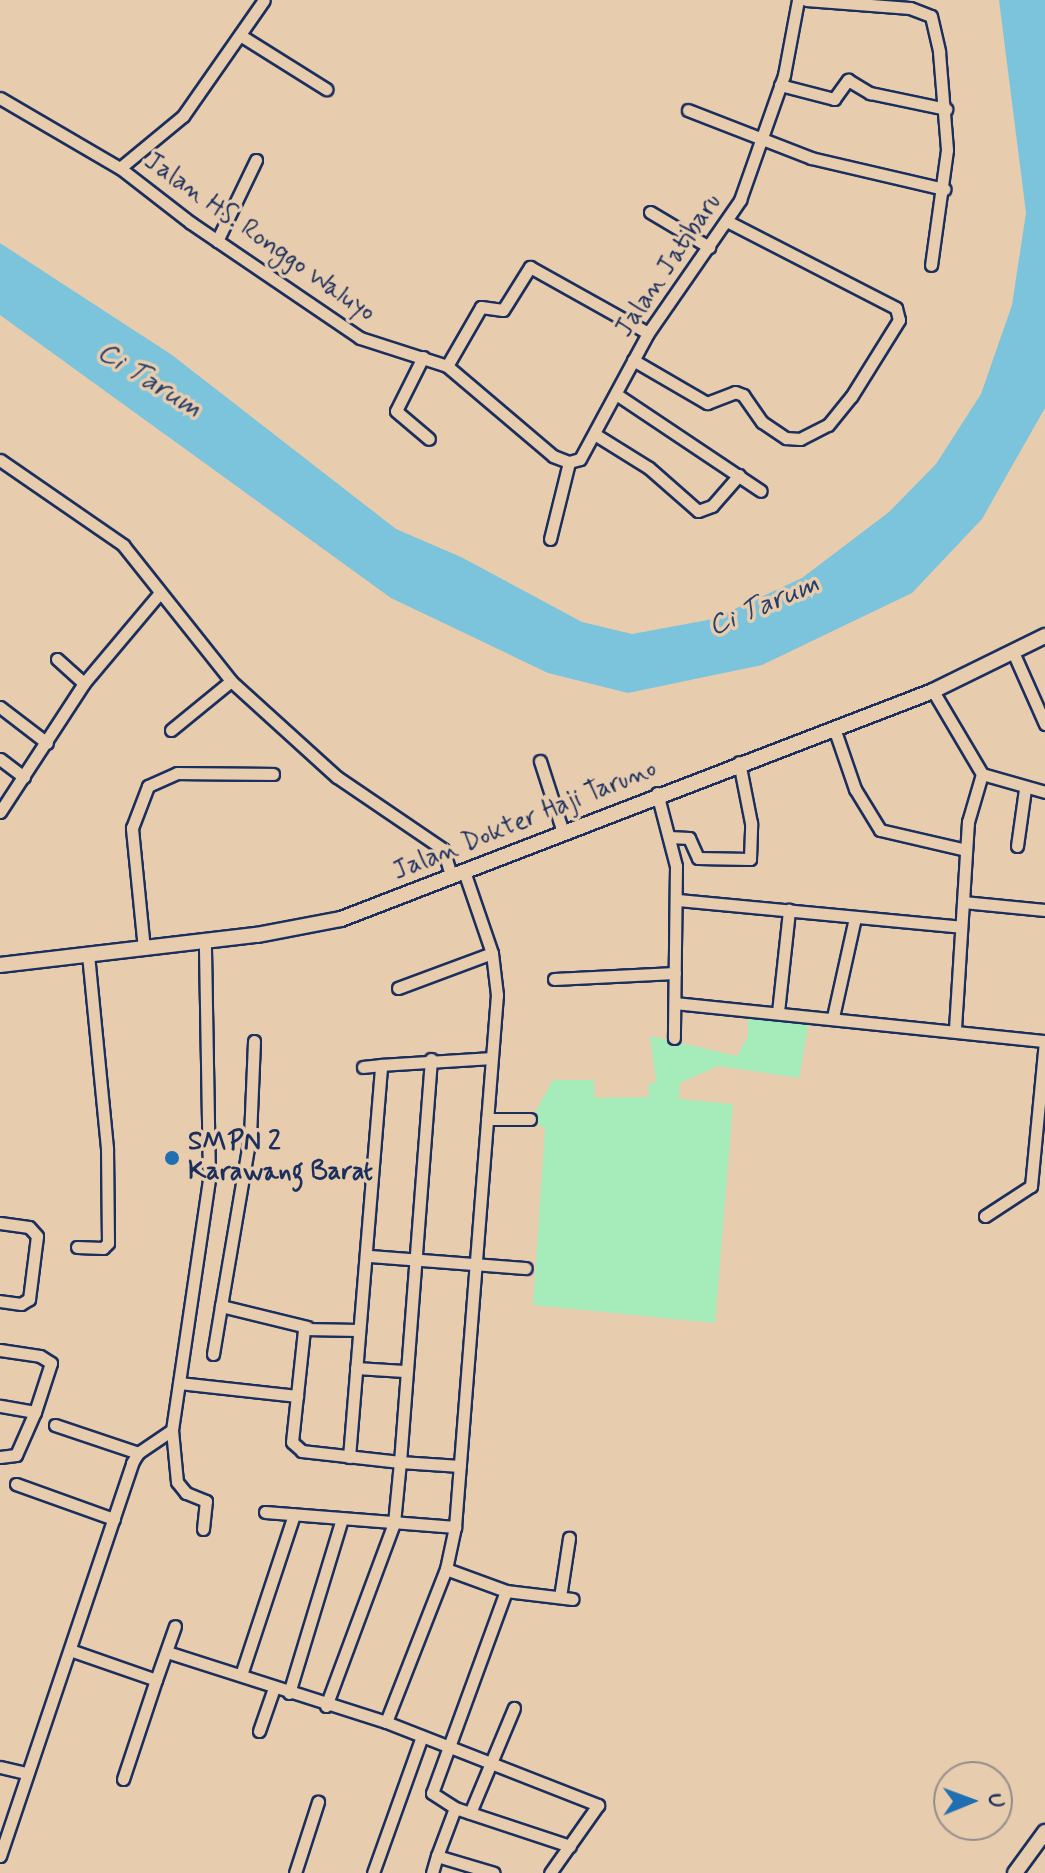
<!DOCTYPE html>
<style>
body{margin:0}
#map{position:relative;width:1045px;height:1873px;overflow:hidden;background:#e7ccae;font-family:Mynerve,sans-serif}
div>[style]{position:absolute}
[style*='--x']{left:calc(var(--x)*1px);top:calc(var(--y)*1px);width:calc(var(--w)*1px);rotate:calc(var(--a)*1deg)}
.green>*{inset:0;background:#a5ecba}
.water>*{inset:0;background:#7cc4dc}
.roads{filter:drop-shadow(2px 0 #1b2f5e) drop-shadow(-2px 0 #1b2f5e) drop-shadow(0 2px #1b2f5e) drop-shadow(0 -2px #1b2f5e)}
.minor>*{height:11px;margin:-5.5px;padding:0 5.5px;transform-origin:5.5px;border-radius:5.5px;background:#e7ccae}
.tertiary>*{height:14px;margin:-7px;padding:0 7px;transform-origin:7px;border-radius:7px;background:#e7ccae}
.dots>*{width:22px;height:22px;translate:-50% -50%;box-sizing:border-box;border:4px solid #e7ccae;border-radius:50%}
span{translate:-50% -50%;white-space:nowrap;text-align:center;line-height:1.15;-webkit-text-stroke:7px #e7ccae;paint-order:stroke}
.street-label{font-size:26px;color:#1b2f5e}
.poi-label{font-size:26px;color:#1b2f5e;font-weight:700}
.left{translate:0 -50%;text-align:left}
.water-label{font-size:28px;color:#253e6b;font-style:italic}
.north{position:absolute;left:933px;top:1761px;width:80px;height:80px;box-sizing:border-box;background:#e7ccae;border:2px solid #958d8e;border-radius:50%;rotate:89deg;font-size:22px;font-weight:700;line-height:32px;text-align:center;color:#1b2f5e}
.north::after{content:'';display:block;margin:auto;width:28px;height:36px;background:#1f6fb2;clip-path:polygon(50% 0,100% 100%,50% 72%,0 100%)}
</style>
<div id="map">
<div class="green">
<div style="clip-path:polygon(810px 1015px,799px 1078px,718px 1066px,680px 1083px,679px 1099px,733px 1104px,715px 1323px,533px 1305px,545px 1129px,538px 1123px,536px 1110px,553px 1080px,594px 1080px,595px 1098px,649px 1097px,648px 1086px,656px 1081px,650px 1036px,737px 1056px,748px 1036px,748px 1016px)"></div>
</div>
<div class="water">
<div style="clip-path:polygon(999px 0,1045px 0,1045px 408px,982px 519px,912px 593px,762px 665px,628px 693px,548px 673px,391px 598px,0 315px,0 243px,172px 355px,396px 529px,461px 557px,582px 622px,632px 634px,713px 619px,802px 578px,889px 512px,936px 464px,981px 394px,1012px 305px,1026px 213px)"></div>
</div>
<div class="roads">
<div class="minor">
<div style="--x:806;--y:0;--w:104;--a:4.4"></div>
<div style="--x:910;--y:8;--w:22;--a:21"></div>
<div style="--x:931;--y:16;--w:37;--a:77"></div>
<div style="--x:939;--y:52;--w:98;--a:85.3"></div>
<div style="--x:947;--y:150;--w:116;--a:97.9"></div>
<div style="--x:240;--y:35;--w:102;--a:32.1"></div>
<div style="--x:780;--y:85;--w:56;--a:14.5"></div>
<div style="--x:834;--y:99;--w:24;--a:-54"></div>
<div style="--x:848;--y:80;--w:26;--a:31"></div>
<div style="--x:870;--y:93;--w:78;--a:11.9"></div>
<div style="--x:0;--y:98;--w:139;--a:30.3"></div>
<div style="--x:120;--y:168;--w:90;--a:37.8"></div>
<div style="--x:191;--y:223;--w:204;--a:34.2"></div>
<div style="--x:360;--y:338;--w:91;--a:17.8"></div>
<div style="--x:447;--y:366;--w:139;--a:40.3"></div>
<div style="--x:553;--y:456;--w:17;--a:21"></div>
<div style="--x:688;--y:110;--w:132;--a:21.3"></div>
<div style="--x:811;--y:158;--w:137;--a:13.1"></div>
<div style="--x:120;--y:168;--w:82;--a:-39.5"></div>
<div style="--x:183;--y:116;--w:141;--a:-55.1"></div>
<div style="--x:650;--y:212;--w:69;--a:30.7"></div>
<div style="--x:217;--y:241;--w:90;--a:-64.3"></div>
<div style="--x:423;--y:357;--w:60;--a:116.6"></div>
<div style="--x:396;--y:411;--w:43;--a:40.3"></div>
<div style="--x:633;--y:360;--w:86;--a:30.2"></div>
<div style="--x:707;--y:403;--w:30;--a:-21"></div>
<div style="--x:735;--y:392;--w:9;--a:21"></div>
<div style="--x:743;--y:395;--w:33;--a:55"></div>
<div style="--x:762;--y:422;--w:29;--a:34"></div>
<div style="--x:786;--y:438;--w:14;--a:4"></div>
<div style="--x:800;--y:439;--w:31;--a:-27"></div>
<div style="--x:828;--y:425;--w:36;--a:-51"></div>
<div style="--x:851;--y:397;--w:91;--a:-58.1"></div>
<div style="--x:899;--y:320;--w:12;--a:-104"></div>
<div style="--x:896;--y:308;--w:190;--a:-152.8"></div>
<div style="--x:447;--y:366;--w:68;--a:-60"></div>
<div style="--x:481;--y:307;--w:22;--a:8"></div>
<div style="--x:503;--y:310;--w:51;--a:-57.9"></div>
<div style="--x:530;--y:267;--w:135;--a:29.2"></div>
<div style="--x:616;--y:394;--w:174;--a:33.8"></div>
<div style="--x:596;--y:435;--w:62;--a:31.9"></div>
<div style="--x:649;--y:468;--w:65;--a:41.3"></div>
<div style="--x:698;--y:511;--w:15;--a:-20"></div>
<div style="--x:712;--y:506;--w:41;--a:-48.9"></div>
<div style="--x:0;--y:460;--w:150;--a:34.6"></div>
<div style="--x:123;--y:545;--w:174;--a:51.5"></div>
<div style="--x:231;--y:681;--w:143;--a:42.2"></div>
<div style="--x:337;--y:777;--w:128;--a:34.2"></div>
<div style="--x:443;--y:849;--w:28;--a:73"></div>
<div style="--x:569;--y:462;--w:11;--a:-15"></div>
<div style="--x:580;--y:459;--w:143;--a:-61.6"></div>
<div style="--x:648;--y:333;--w:162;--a:-55.3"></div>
<div style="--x:740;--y:200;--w:133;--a:-70.6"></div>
<div style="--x:784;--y:75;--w:76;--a:-79.4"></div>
<div style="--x:550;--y:539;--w:79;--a:-76.1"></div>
<div style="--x:1013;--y:652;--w:79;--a:66"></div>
<div style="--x:57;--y:659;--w:36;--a:42"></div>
<div style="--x:933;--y:691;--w:96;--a:59.4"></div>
<div style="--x:982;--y:774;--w:50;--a:106.3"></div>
<div style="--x:968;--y:822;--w:208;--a:93.6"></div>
<div style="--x:0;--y:707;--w:59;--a:37.5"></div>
<div style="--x:834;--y:728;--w:65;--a:71"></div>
<div style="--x:855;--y:789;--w:48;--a:58.6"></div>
<div style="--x:880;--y:830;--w:88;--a:13.1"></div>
<div style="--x:171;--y:730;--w:77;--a:-39.2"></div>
<div style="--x:0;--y:759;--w:30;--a:37"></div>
<div style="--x:540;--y:761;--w:75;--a:72.1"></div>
<div style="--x:982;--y:774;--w:66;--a:15.9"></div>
<div style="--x:657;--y:793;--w:75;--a:75.4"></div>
<div style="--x:676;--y:866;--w:172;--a:90.7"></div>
<div style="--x:0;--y:812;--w:154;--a:-56.9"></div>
<div style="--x:84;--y:683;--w:116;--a:-49.9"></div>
<div style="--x:669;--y:837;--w:20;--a:3"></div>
<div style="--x:689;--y:838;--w:22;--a:66"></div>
<div style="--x:698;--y:858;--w:52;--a:1.1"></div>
<div style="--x:750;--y:859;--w:36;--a:-88"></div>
<div style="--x:751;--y:823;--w:62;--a:-101.1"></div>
<div style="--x:1017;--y:846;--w:58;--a:-82"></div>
<div style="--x:678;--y:900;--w:284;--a:5.4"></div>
<div style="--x:963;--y:902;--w:82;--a:5.6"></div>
<div style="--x:144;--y:949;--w:122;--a:-95.7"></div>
<div style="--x:132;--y:828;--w:45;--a:-69.1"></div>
<div style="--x:148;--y:786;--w:32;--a:-24"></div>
<div style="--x:177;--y:773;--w:96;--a:0.6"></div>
<div style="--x:554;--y:979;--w:121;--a:-2.8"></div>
<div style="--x:398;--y:988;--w:100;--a:-20.4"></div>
<div style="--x:675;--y:1003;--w:372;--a:5.9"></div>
<div style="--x:1045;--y:1041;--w:146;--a:95.5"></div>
<div style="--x:1031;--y:1186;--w:55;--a:146.9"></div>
<div style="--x:778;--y:1012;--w:103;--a:-83.8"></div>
<div style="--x:833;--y:1017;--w:101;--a:-77.5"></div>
<div style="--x:431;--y:1059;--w:404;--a:94.4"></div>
<div style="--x:400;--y:1462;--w:60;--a:3.8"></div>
<div style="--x:363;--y:1067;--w:18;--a:-6"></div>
<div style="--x:487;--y:1119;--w:43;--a:0"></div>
<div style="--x:0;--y:1223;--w:29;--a:8"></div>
<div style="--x:29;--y:1227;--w:12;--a:48"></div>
<div style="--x:37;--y:1236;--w:64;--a:97.2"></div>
<div style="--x:29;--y:1299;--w:9;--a:148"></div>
<div style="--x:21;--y:1304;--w:21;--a:-172"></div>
<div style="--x:77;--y:1247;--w:26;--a:2"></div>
<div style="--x:103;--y:1248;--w:7;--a:-45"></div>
<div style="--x:108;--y:1243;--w:95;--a:-90.6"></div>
<div style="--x:107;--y:1148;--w:194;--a:-95.6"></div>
<div style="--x:369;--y:1256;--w:157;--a:4.4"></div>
<div style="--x:221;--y:1306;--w:171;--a:-80.3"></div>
<div style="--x:250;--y:1137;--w:96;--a:-87.6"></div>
<div style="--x:0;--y:1350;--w:40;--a:8.5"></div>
<div style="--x:40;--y:1356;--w:13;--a:32"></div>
<div style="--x:51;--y:1363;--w:52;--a:108.1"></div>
<div style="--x:35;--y:1412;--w:36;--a:-170"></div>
<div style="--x:213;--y:1354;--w:49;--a:-80.5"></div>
<div style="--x:221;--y:1306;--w:89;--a:13.7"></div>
<div style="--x:356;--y:1368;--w:48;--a:3.6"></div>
<div style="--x:179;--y:1383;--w:119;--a:6.3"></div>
<div style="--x:55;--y:1425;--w:88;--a:18.6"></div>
<div style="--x:0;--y:1457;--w:16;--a:-7"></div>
<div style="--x:16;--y:1455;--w:47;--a:-66.2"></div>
<div style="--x:349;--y:1457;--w:393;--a:-85.3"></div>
<div style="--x:381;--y:1065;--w:110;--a:-3.6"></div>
<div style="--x:16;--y:1484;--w:104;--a:19.7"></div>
<div style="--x:265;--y:1512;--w:191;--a:4.5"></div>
<div style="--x:203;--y:1529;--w:28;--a:-84"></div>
<div style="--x:206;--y:1501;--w:22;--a:-158"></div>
<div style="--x:186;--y:1493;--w:14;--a:-129"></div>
<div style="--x:177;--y:1482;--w:52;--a:-95.5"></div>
<div style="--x:172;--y:1430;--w:255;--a:-81.6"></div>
<div style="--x:209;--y:1178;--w:236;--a:-91"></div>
<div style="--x:446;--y:1569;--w:64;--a:20.1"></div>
<div style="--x:506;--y:1591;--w:215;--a:110.1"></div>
<div style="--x:432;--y:1793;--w:27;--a:33"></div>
<div style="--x:455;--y:1808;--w:121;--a:18.3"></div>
<div style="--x:506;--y:1591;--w:67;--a:6.8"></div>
<div style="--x:560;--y:1597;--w:60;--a:-81.3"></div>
<div style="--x:70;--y:1650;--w:91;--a:19.2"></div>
<div style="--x:156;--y:1680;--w:57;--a:-70.6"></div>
<div style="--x:167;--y:1652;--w:230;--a:17.7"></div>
<div style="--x:386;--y:1722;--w:228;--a:21.4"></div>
<div style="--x:598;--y:1805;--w:83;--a:125.2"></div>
<div style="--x:241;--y:1675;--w:169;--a:-71.7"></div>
<div style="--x:289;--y:1693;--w:182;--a:-73.1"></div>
<div style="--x:326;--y:1706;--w:195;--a:-69.6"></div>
<div style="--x:394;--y:1523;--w:61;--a:-84.4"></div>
<div style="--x:400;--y:1462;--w:99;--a:-173.6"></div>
<div style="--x:302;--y:1451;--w:13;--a:-138"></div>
<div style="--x:292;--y:1442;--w:114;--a:-83.9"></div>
<div style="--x:304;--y:1329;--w:55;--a:1"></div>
<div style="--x:386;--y:1722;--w:164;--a:-68.6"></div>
<div style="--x:446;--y:1569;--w:43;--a:-77.9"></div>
<div style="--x:455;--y:1527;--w:534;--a:-85.49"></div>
<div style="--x:497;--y:995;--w:42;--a:-96.8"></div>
<div style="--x:492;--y:953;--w:87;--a:-108.9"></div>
<div style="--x:259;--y:1731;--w:46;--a:-70.8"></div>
<div style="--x:0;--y:1767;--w:28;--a:13"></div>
<div style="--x:123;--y:1779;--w:104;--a:-71.6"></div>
<div style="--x:470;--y:1813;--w:114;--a:-67.3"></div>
<div style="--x:0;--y:1856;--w:415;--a:-71.4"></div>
<div style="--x:132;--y:1463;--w:12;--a:-59"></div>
<div style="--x:138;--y:1453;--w:41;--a:-34.1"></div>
<div style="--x:437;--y:1856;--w:51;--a:-69.4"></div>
<div style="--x:295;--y:1873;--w:75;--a:-72.1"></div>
<div style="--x:373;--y:1873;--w:145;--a:-70.3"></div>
<div style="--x:432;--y:1873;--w:18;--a:-74"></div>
<div style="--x:437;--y:1856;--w:59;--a:16.6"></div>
</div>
<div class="tertiary">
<div style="--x:0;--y:965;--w:259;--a:-6.7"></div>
<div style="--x:257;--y:935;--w:86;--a:-10.8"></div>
<div style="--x:341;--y:919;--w:634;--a:-21.06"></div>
<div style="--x:933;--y:691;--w:125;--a:-26.2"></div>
<div style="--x:1015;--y:1873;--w:51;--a:-53.8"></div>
</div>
</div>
<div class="dots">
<div style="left:172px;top:1158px;background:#1f6fb2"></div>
</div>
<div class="street-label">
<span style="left:259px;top:238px;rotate:35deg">Jalan HS. Ronggo Waluyo</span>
<span style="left:669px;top:266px;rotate:-56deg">Jalan Jatibaru</span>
<span style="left:525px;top:821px;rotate:-22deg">Jalan Dokter Haji Taruno</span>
</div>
<div class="poi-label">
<span class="left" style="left:188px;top:1158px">SMPN 2<br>Karawang Barat</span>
</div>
<div class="water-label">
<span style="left:149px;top:381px;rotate:32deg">Ci Tarum</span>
<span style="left:764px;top:606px;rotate:-23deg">Ci Tarum</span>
</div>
<div class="north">U</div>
</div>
